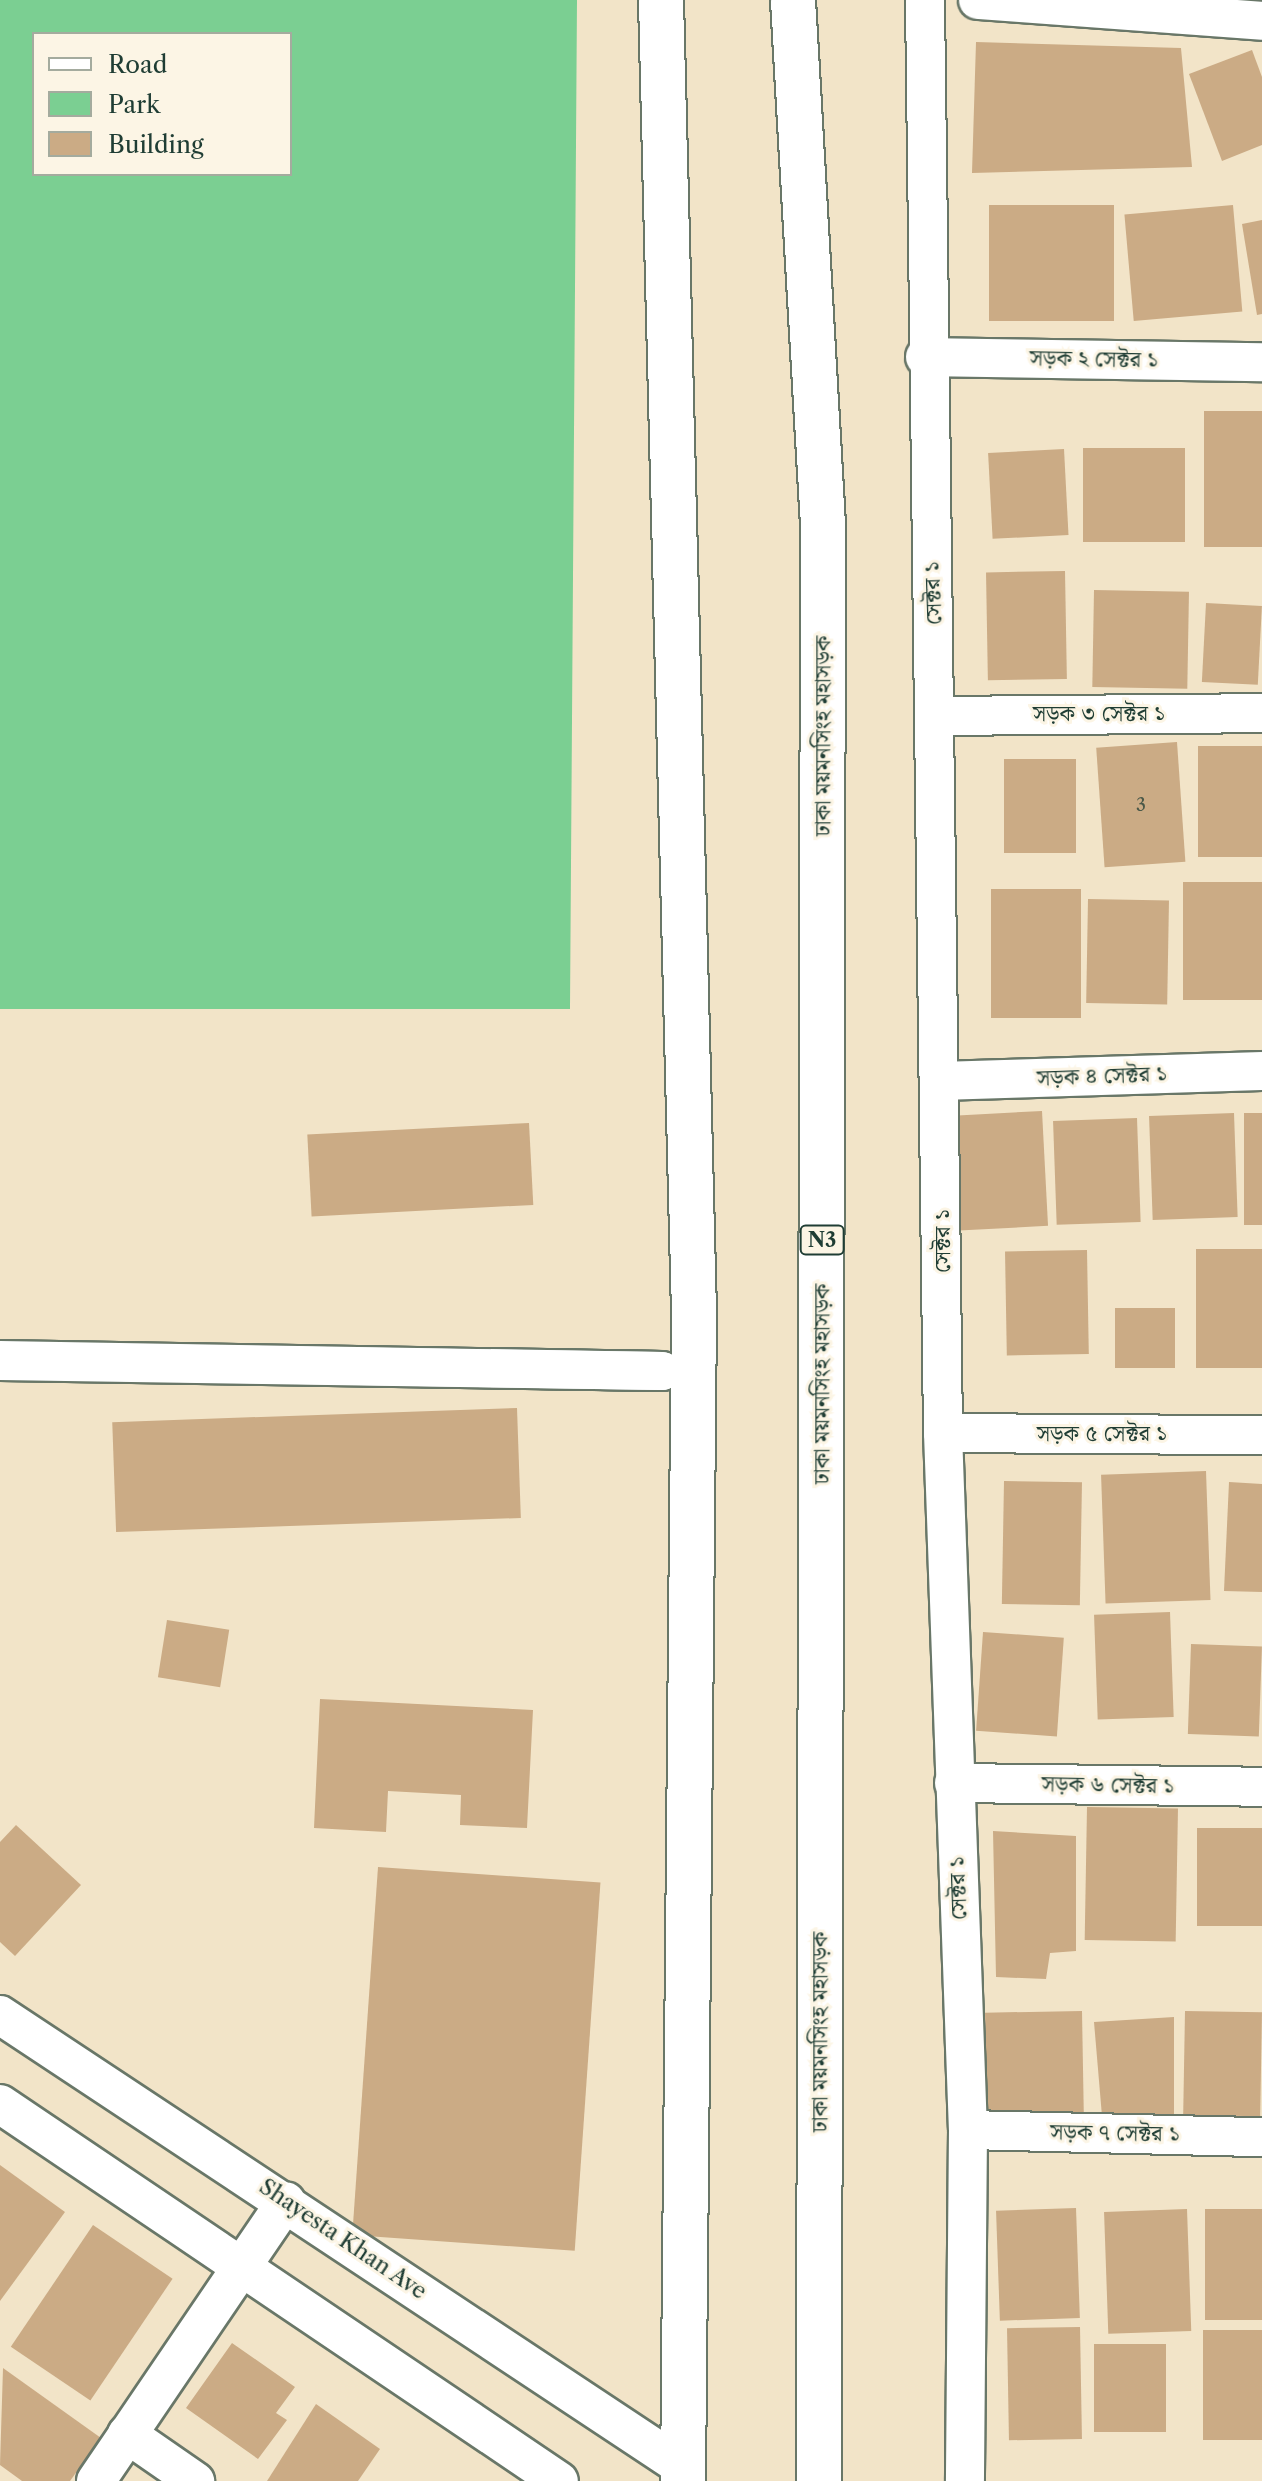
<!DOCTYPE html>
<meta charset="utf-8">
<style>
body{margin:0}
#map{position:relative;width:1262px;height:2481px;overflow:hidden;background:#f2e4c8;font-family:"Libre Caslon Text","Noto Serif Bengali",serif}
div>[style]{position:absolute}
[style*='--x']{left:calc(var(--x)*1px);top:calc(var(--y)*1px);width:calc(var(--w)*1px);rotate:calc(var(--a)*1deg)}
.green>*{inset:0;background:#7bcf92}
.building>*{inset:0;background:#cbab85;transform-origin:0 0}
.roads{filter:drop-shadow(2px 0 #697768) drop-shadow(-2px 0 #697768) drop-shadow(0 2px #697768) drop-shadow(0 -2px #697768)}
.minor>*{height:38px;margin:-19px;padding:0 19px;transform-origin:19px;border-radius:19px;background:#fff}
.trunk>*{height:44px;margin:-22px;padding:0 22px;transform-origin:22px;border-radius:22px;background:#fff}
span{translate:-50% -50%;white-space:nowrap;text-align:center;line-height:1.15;-webkit-text-stroke:6px #fcf5e5;paint-order:stroke}
.number-label{font-size:18px;color:#4a5848}
.number-label span{-webkit-text-stroke-width:0}
.shield-label span{padding:2px 6px;background:#fcf5e5;border:2px solid;border-radius:6px;-webkit-text-stroke-width:0}
.shield-label{font-size:20px;color:#1f3d34;font-weight:700}
.street-label{font-size:22px;color:#1f3d34}
.legend{position:absolute;left:32px;top:32px;width:260px;height:144px;box-sizing:border-box;background:#fcf5e5;border:2px solid #a4ab9e;margin:0;padding:10px 14px;list-style:none;font-size:24px;color:#1f3d34}
.legend li{display:flex;align-items:center;gap:16px;height:40px}
.legend b{width:40px;border:2px solid #a4ab9e}
</style>
<div id="map">
<div class="green">
<div style="clip-path:polygon(evenodd,0 0,577px 0,570px 1009px,0 1009px,0 0,34px 34px,290px 34px,290px 174px,34px 174px,34px 34px)"></div>
</div>
<div class="building">
<div style="clip-path:polygon(976px 42px,1181px 48px,1192px 167px,972px 173px)"></div>
<div style="clip-path:polygon(1252px 50px,1262px 77px,1262px 145px,1222px 161px,1189px 74px)"></div>
<div style="left:989px;top:205px;width:125px;height:116px"></div>
<div style="left:1233px;top:205px;width:107px;height:109px;rotate:85deg"></div>
<div style="clip-path:polygon(1262px 220px,1262px 314px,1257px 315px,1242px 224px)"></div>
<div style="left:1204px;top:411px;width:58px;height:136px"></div>
<div style="left:1083px;top:448px;width:102px;height:94px"></div>
<div style="left:1064px;top:449px;width:86px;height:76px;rotate:87deg"></div>
<div style="left:1065px;top:571px;width:108px;height:79px;rotate:89deg"></div>
<div style="left:1094px;top:590px;width:95px;height:97px;rotate:1deg"></div>
<div style="left:1206px;top:603px;width:56px;height:79px;rotate:3deg"></div>
<div style="left:1177px;top:742px;width:120px;height:81px;rotate:86deg"></div>
<div style="left:1198px;top:746px;width:64px;height:111px"></div>
<div style="left:1004px;top:759px;width:72px;height:94px"></div>
<div style="left:1262px;top:882px;width:118px;height:79px;rotate:90deg"></div>
<div style="left:1081px;top:889px;width:129px;height:90px;rotate:90deg"></div>
<div style="left:1088px;top:899px;width:81px;height:104px;rotate:1deg"></div>
<div style="left:1042px;top:1111px;width:115px;height:89px;rotate:87deg"></div>
<div style="left:1234px;top:1113px;width:104px;height:85px;rotate:88deg"></div>
<div style="left:1244px;top:1113px;width:18px;height:112px"></div>
<div style="left:1137px;top:1118px;width:104px;height:84px;rotate:88deg"></div>
<div style="left:529px;top:1123px;width:82px;height:222px;rotate:87deg"></div>
<div style="left:1196px;top:1249px;width:66px;height:119px"></div>
<div style="left:1087px;top:1250px;width:104px;height:82px;rotate:89deg"></div>
<div style="left:1115px;top:1308px;width:60px;height:60px"></div>
<div style="left:517px;top:1408px;width:110px;height:405px;rotate:88deg"></div>
<div style="left:1206px;top:1471px;width:129px;height:105px;rotate:88deg"></div>
<div style="left:1004px;top:1481px;width:78px;height:123px;rotate:1deg"></div>
<div style="clip-path:polygon(1229px 1482px,1262px 1484px,1262px 1592px,1224px 1591px)"></div>
<div style="left:1170px;top:1612px;width:105px;height:76px;rotate:88deg"></div>
<div style="left:167px;top:1620px;width:63px;height:58px;rotate:9deg"></div>
<div style="left:983px;top:1632px;width:81px;height:99px;rotate:4deg"></div>
<div style="left:1191px;top:1644px;width:71px;height:90px;rotate:2deg"></div>
<div style="clip-path:polygon(320px 1699px,533px 1710px,527px 1828px,460px 1825px,461px 1795px,388px 1791px,386px 1832px,314px 1828px)"></div>
<div style="left:1087px;top:1807px;width:91px;height:133px;rotate:1deg"></div>
<div style="clip-path:polygon(16px 1825px,81px 1885px,15px 1956px,0 1942px,0 1842px)"></div>
<div style="left:1197px;top:1828px;width:65px;height:98px"></div>
<div style="clip-path:polygon(993px 1831px,1076px 1836px,1076px 1951px,1050px 1953px,1046px 1979px,996px 1977px)"></div>
<div style="left:378px;top:1867px;width:223px;height:369px;rotate:4deg"></div>
<div style="left:1082px;top:2011px;width:108px;height:97px;rotate:89deg"></div>
<div style="left:1185px;top:2011px;width:77px;height:104px;rotate:1deg"></div>
<div style="clip-path:polygon(1174px 2017px,1174px 2119px,1102px 2116px,1094px 2022px)"></div>
<div style="clip-path:polygon(0 2165px,65px 2212px,0 2301px)"></div>
<div style="left:1076px;top:2208px;width:110px;height:80px;rotate:88deg"></div>
<div style="left:1187px;top:2209px;width:122px;height:83px;rotate:88deg"></div>
<div style="left:1262px;top:2209px;width:111px;height:57px;rotate:90deg"></div>
<div style="left:93px;top:2225px;width:96px;height:147px;rotate:34deg"></div>
<div style="left:1080px;top:2327px;width:112px;height:73px;rotate:89deg"></div>
<div style="left:1262px;top:2330px;width:110px;height:59px;rotate:90deg"></div>
<div style="clip-path:polygon(232px 2343px,295px 2387px,276px 2413px,287px 2420px,258px 2459px,186px 2408px)"></div>
<div style="left:1094px;top:2344px;width:72px;height:88px"></div>
<div style="clip-path:polygon(3px 2368px,101px 2438px,70px 2481px,22px 2481px,0 2465px)"></div>
<div style="clip-path:polygon(316px 2404px,380px 2449px,358px 2481px,267px 2481px)"></div>
</div>
<div class="roads">
<div class="minor">
<div style="--x:925;--y:0;--w:1433;--a:89.28"></div>
<div style="--x:943;--y:1433;--w:697;--a:87.95"></div>
<div style="--x:968;--y:2130;--w:351;--a:90.5"></div>
<div style="--x:978;--y:0;--w:285;--a:4.2"></div>
<div style="--x:925;--y:357;--w:337;--a:0.9"></div>
<div style="--x:936;--y:716;--w:326;--a:-0.5"></div>
<div style="--x:943;--y:1081;--w:319;--a:-1.8"></div>
<div style="--x:0;--y:1360;--w:662;--a:0.95"></div>
<div style="--x:662;--y:1371;--w:662;--a:-179.13"></div>
<div style="--x:943;--y:1433;--w:319;--a:0.4"></div>
<div style="--x:954;--y:1783;--w:308;--a:0.7"></div>
<div style="--x:0;--y:2015;--w:819;--a:33.5"></div>
<div style="--x:0;--y:2104;--w:674;--a:34"></div>
<div style="--x:968;--y:2130;--w:294;--a:1.4"></div>
<div style="--x:127;--y:2434;--w:83;--a:34.7"></div>
<div style="--x:96;--y:2481;--w:338;--a:-55.8"></div>
</div>
<div class="trunk">
<div style="--x:661;--y:0;--w:1313;--a:88.56"></div>
<div style="--x:694;--y:1313;--w:1168;--a:90.54"></div>
<div style="--x:793;--y:0;--w:526;--a:86.73"></div>
<div style="--x:823;--y:525;--w:1956;--a:90.12"></div>
</div>
</div>
<div class="number-label">
<span style="left:1141px;top:805px">3</span>
</div>
<div class="shield-label">
<span style="left:822px;top:1240px">N3</span>
</div>
<div class="street-label">
<span style="left:1094px;top:359px;rotate:1deg">সড়ক ২ সেক্টর ১</span>
<span style="left:933px;top:593px;rotate:-92deg">সেক্টর ১</span>
<span style="left:1099px;top:714px">সড়ক ৩ সেক্টর ১</span>
<span style="left:823px;top:736px;rotate:-90deg">ঢাকা ময়মনসিংহ মহাসড়ক</span>
<span style="left:1102px;top:1076px;rotate:-2deg">সড়ক ৪ সেক্টর ১</span>
<span style="left:943px;top:1241px;rotate:-90deg">সেক্টর ১</span>
<span style="left:822px;top:1384px;rotate:-90deg">ঢাকা ময়মনসিংহ মহাসড়ক</span>
<span style="left:1102px;top:1434px">সড়ক ৫ সেক্টর ১</span>
<span style="left:1108px;top:1785px;rotate:1deg">সড়ক ৬ সেক্টর ১</span>
<span style="left:958px;top:1888px;rotate:-92deg">সেক্টর ১</span>
<span style="left:820px;top:2032px;rotate:-90deg">ঢাকা ময়মনসিংহ মহাসড়ক</span>
<span style="left:1115px;top:2133px;rotate:1deg">সড়ক ৭ সেক্টর ১</span>
<span style="left:343px;top:2239px;rotate:34deg">Shayesta Khan Ave</span>
</div>
<ul class="legend">
<li><b style="height:10px;background:#fff"></b>Road</li>
<li><b style="height:22px;background:#7bcf92"></b>Park</li>
<li><b style="height:22px;background:#cbab85"></b>Building</li>
</ul>
</div>
